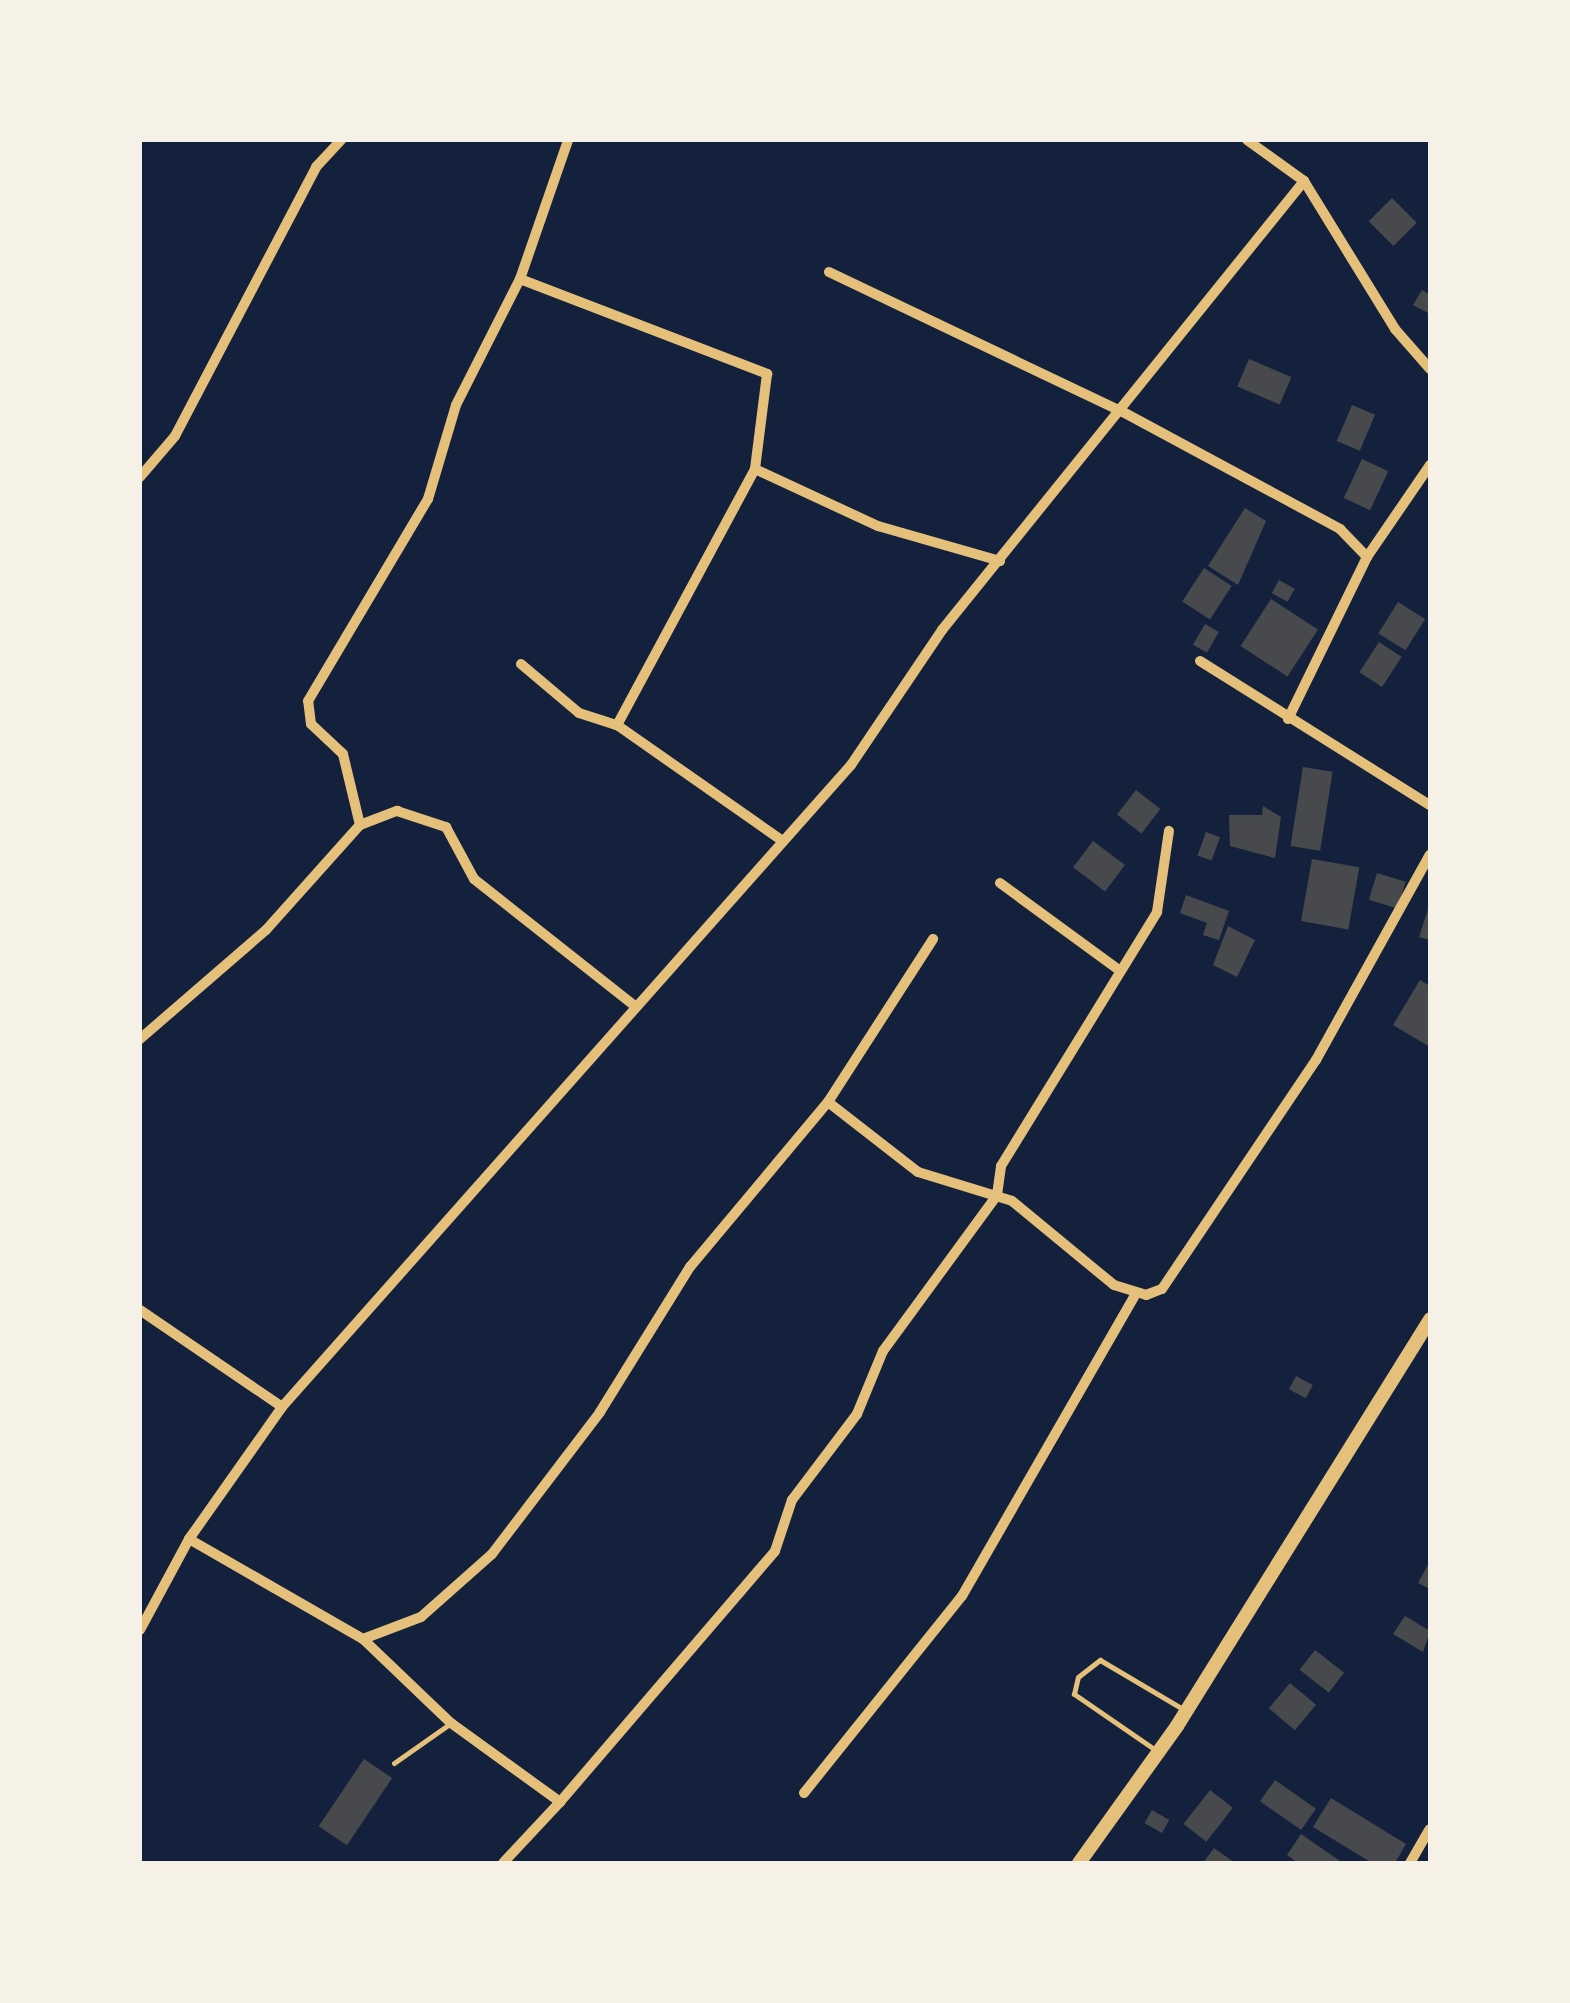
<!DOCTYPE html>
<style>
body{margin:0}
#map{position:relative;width:1570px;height:2003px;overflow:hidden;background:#14213d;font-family:"DM Sans",sans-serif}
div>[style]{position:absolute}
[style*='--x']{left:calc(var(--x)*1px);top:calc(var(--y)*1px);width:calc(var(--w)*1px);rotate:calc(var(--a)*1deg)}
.building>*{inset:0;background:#48494c;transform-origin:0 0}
.service>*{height:5px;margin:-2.5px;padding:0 2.5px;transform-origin:2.5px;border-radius:2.5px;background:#e5c07b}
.minor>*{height:10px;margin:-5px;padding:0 5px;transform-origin:5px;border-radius:5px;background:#e5c07b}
.secondary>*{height:14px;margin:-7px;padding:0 7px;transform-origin:7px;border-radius:7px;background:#e5c07b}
span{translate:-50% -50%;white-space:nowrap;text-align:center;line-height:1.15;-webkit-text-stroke:10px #f6f1e7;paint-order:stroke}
.frame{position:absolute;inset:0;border:142px solid #f6f1e7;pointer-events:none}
</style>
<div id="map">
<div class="building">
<div style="left:1392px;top:198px;width:35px;height:33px;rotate:45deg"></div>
<div style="clip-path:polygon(1422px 290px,1430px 295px,1430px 314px,1413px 305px)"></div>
<div style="left:1249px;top:359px;width:46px;height:30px;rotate:23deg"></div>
<div style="left:1352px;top:405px;width:25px;height:39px;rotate:23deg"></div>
<div style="left:1362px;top:459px;width:29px;height:43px;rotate:25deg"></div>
<div style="clip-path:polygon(1245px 508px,1266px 521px,1238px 585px,1208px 566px)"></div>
<div style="left:1204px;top:568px;width:33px;height:40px;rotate:33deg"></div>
<div style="left:1279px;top:580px;width:18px;height:15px;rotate:29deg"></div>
<div style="left:1271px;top:599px;width:56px;height:56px;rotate:33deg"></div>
<div style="left:1398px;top:602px;width:32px;height:37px;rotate:32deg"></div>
<div style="left:1205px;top:624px;width:16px;height:24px;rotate:30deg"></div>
<div style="left:1379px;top:642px;width:27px;height:36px;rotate:33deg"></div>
<div style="left:1303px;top:767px;width:30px;height:80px;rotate:9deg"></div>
<div style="left:1136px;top:790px;width:31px;height:31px;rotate:38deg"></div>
<div style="clip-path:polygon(1263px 806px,1281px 817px,1275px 858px,1230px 846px,1229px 815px,1262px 815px)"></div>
<div style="left:1206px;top:832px;width:15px;height:25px;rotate:20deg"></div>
<div style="left:1093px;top:841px;width:40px;height:33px;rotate:37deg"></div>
<div style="left:1312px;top:859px;width:48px;height:63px;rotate:10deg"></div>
<div style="left:1377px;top:873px;width:30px;height:28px;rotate:17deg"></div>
<div style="clip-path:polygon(1186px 895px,1229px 911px,1219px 940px,1203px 935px,1207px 923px,1180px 913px)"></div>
<div style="clip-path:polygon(1430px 903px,1430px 940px,1419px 937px)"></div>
<div style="clip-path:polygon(1228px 926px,1255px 940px,1237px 977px,1213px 965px)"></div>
<div style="clip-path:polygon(1420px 980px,1430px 986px,1430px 1047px,1393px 1025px)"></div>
<div style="left:1296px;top:1376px;width:19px;height:15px;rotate:28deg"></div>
<div style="clip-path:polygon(1430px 1561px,1430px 1589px,1418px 1583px)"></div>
<div style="clip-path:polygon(1405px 1616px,1430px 1631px,1423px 1652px,1393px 1634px)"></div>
<div style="left:1315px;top:1650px;width:37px;height:25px;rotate:38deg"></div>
<div style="left:1290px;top:1683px;width:34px;height:33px;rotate:40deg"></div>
<div style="left:364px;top:1759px;width:34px;height:81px;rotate:34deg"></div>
<div style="left:1275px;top:1780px;width:50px;height:26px;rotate:35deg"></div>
<div style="left:1210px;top:1790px;width:29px;height:43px;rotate:38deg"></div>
<div style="clip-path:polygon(1331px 1798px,1406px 1844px,1395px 1863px,1372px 1863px,1313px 1827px)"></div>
<div style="left:1152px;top:1810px;width:20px;height:15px;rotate:30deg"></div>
<div style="clip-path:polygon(1301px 1834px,1343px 1863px,1298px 1863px,1287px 1855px)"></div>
<div style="clip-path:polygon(1214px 1848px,1235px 1863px,1203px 1863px)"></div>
</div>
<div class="service">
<div style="--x:1157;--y:1751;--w:101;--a:-145.5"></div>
<div style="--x:1074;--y:1694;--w:17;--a:-77"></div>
<div style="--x:1078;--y:1677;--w:28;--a:-38"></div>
<div style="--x:1100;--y:1660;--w:96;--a:30.6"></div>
<div style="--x:394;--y:1763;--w:70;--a:-35.1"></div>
</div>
<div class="minor">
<div style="--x:1247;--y:140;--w:70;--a:35.7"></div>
<div style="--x:1304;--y:181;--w:174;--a:58.4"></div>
<div style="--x:1395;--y:329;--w:53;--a:48.8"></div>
<div style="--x:829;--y:272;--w:326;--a:25.5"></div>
<div style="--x:1123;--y:412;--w:247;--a:28.3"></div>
<div style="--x:1340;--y:529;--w:39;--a:46"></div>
<div style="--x:520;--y:279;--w:265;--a:21"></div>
<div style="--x:767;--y:374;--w:96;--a:97.2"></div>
<div style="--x:755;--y:469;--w:291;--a:118.3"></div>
<div style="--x:755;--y:469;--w:136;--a:24.9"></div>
<div style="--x:878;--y:526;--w:127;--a:16"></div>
<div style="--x:140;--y:477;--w:54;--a:-49.5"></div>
<div style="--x:175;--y:436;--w:304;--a:-62.3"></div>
<div style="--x:316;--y:167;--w:37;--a:-47"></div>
<div style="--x:1200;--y:661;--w:271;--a:32.1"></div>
<div style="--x:521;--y:664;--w:76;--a:40.2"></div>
<div style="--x:579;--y:713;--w:40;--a:18"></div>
<div style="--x:617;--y:725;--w:199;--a:35"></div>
<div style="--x:1288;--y:719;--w:180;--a:-64"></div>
<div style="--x:1367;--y:557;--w:112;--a:-55.6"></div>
<div style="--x:360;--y:825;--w:73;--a:-103.5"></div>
<div style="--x:343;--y:754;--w:44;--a:-136.8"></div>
<div style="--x:311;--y:724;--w:23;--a:-97"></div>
<div style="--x:308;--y:701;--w:235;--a:-59.3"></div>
<div style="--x:428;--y:499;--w:98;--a:-73.4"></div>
<div style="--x:456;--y:405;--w:141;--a:-63.1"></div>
<div style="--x:520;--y:279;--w:147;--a:-70.9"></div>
<div style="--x:1000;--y:883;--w:147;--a:36.2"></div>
<div style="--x:140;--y:1039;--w:167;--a:-40.9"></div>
<div style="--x:266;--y:930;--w:141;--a:-48.2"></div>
<div style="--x:360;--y:825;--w:40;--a:-21"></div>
<div style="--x:397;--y:811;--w:52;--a:18.1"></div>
<div style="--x:446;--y:827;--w:59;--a:61.7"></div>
<div style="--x:474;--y:879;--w:206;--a:38.3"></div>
<div style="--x:828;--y:1102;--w:114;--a:37.9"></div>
<div style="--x:918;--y:1172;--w:98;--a:17.1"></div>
<div style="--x:1012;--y:1201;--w:132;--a:39.5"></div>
<div style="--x:1114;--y:1285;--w:34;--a:17"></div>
<div style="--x:1146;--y:1295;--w:17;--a:-21"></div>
<div style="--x:1162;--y:1289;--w:276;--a:-56.1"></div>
<div style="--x:1316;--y:1060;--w:235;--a:-61"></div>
<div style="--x:140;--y:1310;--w:172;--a:34.3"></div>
<div style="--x:189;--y:1539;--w:201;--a:29.9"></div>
<div style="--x:363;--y:1639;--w:122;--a:43.7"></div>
<div style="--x:451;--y:1723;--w:135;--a:35.9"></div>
<div style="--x:560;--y:1802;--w:83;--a:133.1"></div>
<div style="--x:140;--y:1630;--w:103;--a:-61.7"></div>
<div style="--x:189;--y:1539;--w:161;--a:-54.8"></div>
<div style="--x:282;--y:1407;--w:858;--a:-48.45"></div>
<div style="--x:851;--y:765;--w:163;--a:-56"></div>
<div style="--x:942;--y:630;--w:577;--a:-51.12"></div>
<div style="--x:363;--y:1639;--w:62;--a:-20.8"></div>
<div style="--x:421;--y:1617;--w:95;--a:-41.6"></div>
<div style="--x:492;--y:1554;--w:178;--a:-52.7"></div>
<div style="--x:600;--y:1412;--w:171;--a:-58.2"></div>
<div style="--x:690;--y:1267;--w:215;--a:-50.1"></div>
<div style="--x:828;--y:1102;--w:194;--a:-57.2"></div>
<div style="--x:804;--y:1793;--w:253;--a:-51.3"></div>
<div style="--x:962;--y:1596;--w:349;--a:-60.1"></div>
<div style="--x:560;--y:1802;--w:330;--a:-49.4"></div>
<div style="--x:775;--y:1551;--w:54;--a:-71.6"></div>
<div style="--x:792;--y:1500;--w:108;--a:-52.9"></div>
<div style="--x:857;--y:1414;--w:68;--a:-67.6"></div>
<div style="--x:883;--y:1351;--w:193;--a:-53.8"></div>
<div style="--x:997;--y:1195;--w:29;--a:-82"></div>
<div style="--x:1001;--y:1166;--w:298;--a:-58.4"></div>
<div style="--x:1157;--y:912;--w:82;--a:-81.6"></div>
<div style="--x:1410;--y:1863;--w:39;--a:-60"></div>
</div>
<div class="secondary">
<div style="--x:1079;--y:1863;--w:168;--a:-54.4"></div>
<div style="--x:1177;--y:1726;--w:479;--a:-58.1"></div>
</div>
<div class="frame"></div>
</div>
